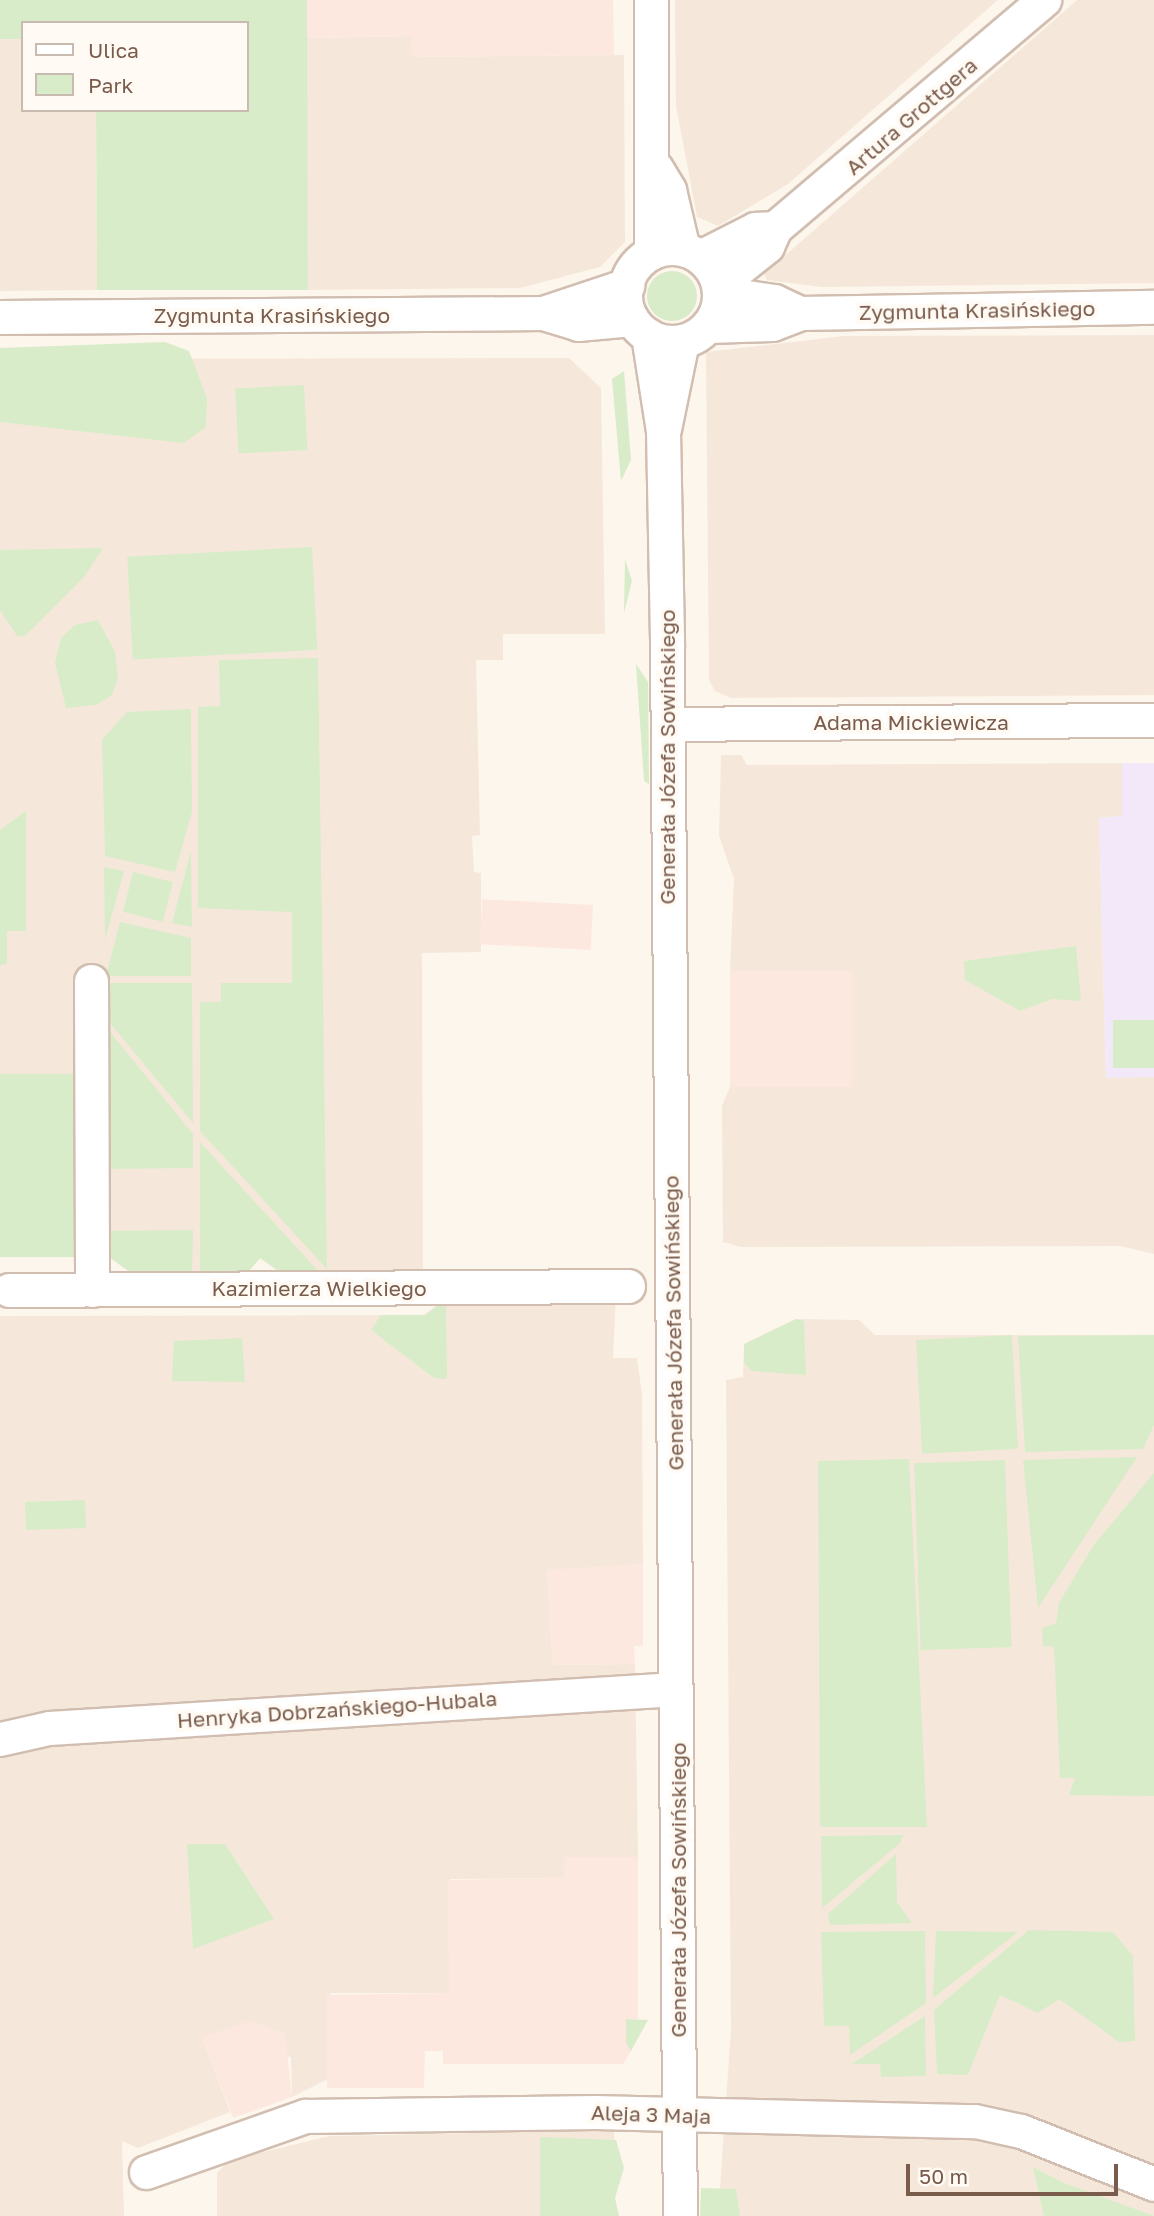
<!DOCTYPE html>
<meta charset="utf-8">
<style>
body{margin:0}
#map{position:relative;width:1154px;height:2216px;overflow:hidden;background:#fdf6ec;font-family:"Golos Text",sans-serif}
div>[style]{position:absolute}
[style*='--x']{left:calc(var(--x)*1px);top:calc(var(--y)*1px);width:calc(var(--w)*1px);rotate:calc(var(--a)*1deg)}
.residential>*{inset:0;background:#f5e8da}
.commercial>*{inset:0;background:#fde8e0;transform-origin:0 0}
.education>*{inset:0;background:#f3e8fa}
.green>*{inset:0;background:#d8ecc9;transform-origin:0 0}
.round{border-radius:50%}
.roads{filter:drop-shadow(2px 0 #d1beb0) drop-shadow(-2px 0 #d1beb0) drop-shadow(0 2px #d1beb0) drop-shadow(0 -2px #d1beb0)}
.minor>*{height:33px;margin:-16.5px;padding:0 16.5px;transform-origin:16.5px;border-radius:16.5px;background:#fff}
.minor>.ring{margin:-16.5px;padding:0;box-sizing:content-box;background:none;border:33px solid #fff;border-radius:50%}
span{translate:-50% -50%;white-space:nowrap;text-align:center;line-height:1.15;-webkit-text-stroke:7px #fffaf3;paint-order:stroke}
.street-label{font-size:21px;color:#7a5c4d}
.legend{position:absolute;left:21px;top:21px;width:228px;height:91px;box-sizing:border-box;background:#fffaf3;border:2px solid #cabbb1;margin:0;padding:9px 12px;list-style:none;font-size:21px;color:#7a5c4d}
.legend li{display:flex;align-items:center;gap:14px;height:35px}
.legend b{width:35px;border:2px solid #cabbb1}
.scale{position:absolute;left:906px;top:2164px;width:212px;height:32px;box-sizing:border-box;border:4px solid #7a5c4d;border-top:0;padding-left:9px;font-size:21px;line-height:24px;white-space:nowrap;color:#7a5c4d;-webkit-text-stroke:5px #fffaf3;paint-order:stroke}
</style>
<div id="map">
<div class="residential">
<div style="clip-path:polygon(675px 0,998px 0,788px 184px,718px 226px,697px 217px,676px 106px)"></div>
<div style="clip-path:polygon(1077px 0,1154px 0,1154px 283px,821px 287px,767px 280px,764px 274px)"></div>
<div style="clip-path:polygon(412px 36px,412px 57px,624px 55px,625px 242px,600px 267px,520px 288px,308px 290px,306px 38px)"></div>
<div style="clip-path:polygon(0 39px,23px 39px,23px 110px,96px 110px,97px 290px,0 291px)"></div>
<div style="clip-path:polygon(1154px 335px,1154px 695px,731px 698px,715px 691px,709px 680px,706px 352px,844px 336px)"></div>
<div style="clip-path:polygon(569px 358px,601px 388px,605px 634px,503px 634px,503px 660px,476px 660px,480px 835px,472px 836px,474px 872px,481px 873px,481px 952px,422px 953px,423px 1278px,288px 1278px,260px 1258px,242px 1279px,140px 1279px,106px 1255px,0 1256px,0 359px)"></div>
<div style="clip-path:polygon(721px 755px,741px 755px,747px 765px,1122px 763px,1122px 816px,1099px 818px,1106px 1077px,1154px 1077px,1154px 1254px,1120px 1246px,741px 1247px,723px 1242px,722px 1106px,730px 1087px,844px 1086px,852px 971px,730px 971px,734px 879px,719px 836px)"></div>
<div style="clip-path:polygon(616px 1295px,613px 1358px,637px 1358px,642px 1394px,643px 1564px,547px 1571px,553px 1665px,635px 1664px,638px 1857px,564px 1857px,565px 1878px,450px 1879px,449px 1993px,330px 1993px,328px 2079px,292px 2097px,291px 2057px,202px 2037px,230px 2112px,138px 2148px,122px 2141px,124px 2216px,0 2216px,0 1316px,424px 1315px,446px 1299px)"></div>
<div style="clip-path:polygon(796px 1319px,859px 1320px,875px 1335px,1154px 1335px,1154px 2216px,718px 2216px,731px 2030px,726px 1380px,743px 1377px,744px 1344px)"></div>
<div style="clip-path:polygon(614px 2130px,615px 2216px,217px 2216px,217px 2173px,230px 2160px,330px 2136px)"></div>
</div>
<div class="commercial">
<div style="clip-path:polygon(307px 0,613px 0,614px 55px,412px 57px,411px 36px,306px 38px)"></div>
<div style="left:593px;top:905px;width:45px;height:111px;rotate:93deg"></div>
<div style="left:730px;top:971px;width:122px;height:116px"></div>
<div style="clip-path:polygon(643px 1564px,643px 1646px,634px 1646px,635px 1664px,553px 1665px,547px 1570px)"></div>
<div style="clip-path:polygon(564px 1857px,638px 1857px,638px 2019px,626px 2019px,631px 2051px,623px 2064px,443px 2064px,443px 2051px,425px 2051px,424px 2088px,327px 2088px,327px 1995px,449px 1993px,448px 1880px,564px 1878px)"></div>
<div style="clip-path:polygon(250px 2021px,285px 2033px,292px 2097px,233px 2118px,202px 2037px)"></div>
</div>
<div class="education">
<div style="clip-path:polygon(1122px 763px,1154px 763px,1154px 1077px,1106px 1078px,1099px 818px,1122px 816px)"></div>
</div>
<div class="green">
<div style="clip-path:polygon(0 0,307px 0,308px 290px,97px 290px,96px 110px,247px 110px,247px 23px,23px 23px,23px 39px,0 39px)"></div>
<div class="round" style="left:647px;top:271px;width:50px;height:50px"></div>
<div style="clip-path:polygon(165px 342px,189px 351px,207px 398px,206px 427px,184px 443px,0 422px,0 348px)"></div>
<div style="clip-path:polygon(624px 371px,631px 460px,621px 481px,612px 379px)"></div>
<div style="left:304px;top:385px;width:65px;height:69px;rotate:87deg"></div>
<div style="left:312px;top:547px;width:103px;height:185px;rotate:87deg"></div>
<div style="clip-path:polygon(103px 548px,84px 577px,25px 636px,17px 636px,0 610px,0 550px)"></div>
<div style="clip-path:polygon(625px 559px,632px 581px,624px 613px)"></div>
<div style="clip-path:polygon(98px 620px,115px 652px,118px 679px,112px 695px,96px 705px,66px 708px,55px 663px,61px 638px,75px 625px)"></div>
<div style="clip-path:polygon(318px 658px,327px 1269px,200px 1131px,200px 1002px,221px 1002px,221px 983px,292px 983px,292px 912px,198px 908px,198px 707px,220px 706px,219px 660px)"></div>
<div style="clip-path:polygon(636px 664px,648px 682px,649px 784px,644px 781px)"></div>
<div style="clip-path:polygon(191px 709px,192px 812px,175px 872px,105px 856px,102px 740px,127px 712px)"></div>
<div style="clip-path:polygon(26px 811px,26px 931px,7px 931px,7px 964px,0 965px,0 830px)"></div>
<div style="clip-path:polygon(191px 851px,192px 927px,172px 923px)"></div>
<div style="clip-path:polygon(104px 867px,124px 871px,105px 940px)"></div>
<div style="left:133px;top:872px;width:41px;height:41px;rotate:14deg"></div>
<div style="clip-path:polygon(120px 922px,191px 938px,191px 976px,106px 976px)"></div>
<div style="clip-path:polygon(1076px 946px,1081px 1001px,1052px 999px,1020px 1011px,965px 980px,964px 961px)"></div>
<div style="clip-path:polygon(105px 983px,192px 983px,193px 1123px,105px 1017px)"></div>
<div style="left:1113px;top:1020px;width:41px;height:48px"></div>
<div style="clip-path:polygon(106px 1027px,193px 1134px,193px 1168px,105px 1169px)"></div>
<div style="left:85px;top:1074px;width:183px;height:85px;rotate:90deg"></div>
<div style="clip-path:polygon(200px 1142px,320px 1273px,288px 1278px,260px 1258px,242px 1279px,213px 1279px,200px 1271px)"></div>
<div style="clip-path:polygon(193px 1230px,192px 1280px,140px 1279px,106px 1255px,105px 1231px)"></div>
<div style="clip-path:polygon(446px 1299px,447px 1379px,434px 1378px,371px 1330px,381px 1315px,425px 1315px)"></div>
<div style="clip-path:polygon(796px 1319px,804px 1321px,806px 1375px,752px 1371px,744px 1363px,744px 1344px)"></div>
<div style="left:1012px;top:1335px;width:114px;height:96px;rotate:87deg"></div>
<div style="clip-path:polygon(1154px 1335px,1154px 1425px,1143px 1449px,1025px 1452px,1018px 1336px)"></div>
<div style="clip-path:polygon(242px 1338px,245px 1382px,172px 1381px,174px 1341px)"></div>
<div style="clip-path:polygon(1137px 1457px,1038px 1608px,1023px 1460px)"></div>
<div style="clip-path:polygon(909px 1459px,927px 1827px,820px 1827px,818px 1461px)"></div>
<div style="left:1005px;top:1460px;width:187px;height:91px;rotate:88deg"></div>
<div style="clip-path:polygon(1154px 1473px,1154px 1796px,1069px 1795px,1075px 1778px,1060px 1778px,1054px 1647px,1043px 1646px,1042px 1628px,1056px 1623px,1059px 1603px,1093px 1546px)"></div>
<div style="left:85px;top:1500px;width:28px;height:60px;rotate:88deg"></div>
<div style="clip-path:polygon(904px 1835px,899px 1844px,822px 1908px,821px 1836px)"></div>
<div style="clip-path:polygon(187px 1844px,225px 1844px,274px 1919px,193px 1949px)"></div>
<div style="clip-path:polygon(896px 1854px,897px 1902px,912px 1923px,830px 1925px,828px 1914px)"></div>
<div style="clip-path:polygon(1029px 1930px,1113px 1932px,1133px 1956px,1135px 2041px,1119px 2042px,1059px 1999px,1038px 2013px,1000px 1995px,968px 2075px,937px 2074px,934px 2010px)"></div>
<div style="clip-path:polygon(925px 1931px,926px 2003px,850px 2055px,849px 2026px,824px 2026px,821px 1932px)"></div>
<div style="clip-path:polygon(936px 1931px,1018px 1932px,933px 1998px)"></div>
<div style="clip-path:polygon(925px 2016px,926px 2076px,881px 2077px,880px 2064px,852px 2064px)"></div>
<div style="clip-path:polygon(626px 2019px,648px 2020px,631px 2051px,626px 2043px)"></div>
<div style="clip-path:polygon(540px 2137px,616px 2140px,624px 2168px,615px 2198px,619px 2216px,540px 2216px)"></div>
<div style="clip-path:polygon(1033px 2167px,1064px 2183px,1154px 2216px,1044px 2216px)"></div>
<div style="clip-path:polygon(701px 2188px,736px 2189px,740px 2216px,700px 2216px)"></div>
</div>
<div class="roads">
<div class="minor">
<div style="--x:656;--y:168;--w:26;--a:59"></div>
<div style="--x:669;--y:190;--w:61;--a:76.7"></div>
<div class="ring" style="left:625px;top:248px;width:61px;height:61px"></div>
<div style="--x:651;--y:253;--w:253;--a:-90"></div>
<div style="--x:700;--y:257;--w:62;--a:-27"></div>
<div style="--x:755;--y:229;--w:20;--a:-3"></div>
<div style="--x:718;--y:285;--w:63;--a:-38.5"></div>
<div style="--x:767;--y:246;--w:20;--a:-66"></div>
<div style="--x:775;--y:228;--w:353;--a:-40.3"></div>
<div style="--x:719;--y:293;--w:56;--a:8.3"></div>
<div style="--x:774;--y:301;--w:29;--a:25"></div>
<div style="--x:543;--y:313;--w:89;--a:-18.4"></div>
<div style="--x:0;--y:317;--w:543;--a:-0.42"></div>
<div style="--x:543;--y:313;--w:37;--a:17"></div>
<div style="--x:578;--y:324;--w:54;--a:-5.3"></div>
<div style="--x:708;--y:326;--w:64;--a:-1.8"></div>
<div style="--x:772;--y:324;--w:30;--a:-21"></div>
<div style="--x:800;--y:313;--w:354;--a:-1"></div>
<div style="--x:648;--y:335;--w:97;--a:81.1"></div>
<div style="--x:663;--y:431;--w:216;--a:88.9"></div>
<div style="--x:667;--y:647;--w:1569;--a:89.53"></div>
<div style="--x:664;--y:429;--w:90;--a:-78.4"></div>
<div style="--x:668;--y:724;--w:486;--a:-0.5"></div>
<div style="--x:91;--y:981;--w:309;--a:89.8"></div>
<div style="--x:9;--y:1290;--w:619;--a:-0.37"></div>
<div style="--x:0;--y:1739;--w:50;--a:-12.7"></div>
<div style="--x:49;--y:1728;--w:628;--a:-3.56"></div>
<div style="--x:146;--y:2172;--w:169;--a:-19.4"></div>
<div style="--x:305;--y:2116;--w:290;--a:-0.8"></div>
<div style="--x:595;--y:2112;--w:380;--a:1.4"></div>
<div style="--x:975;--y:2121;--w:47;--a:12.3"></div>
<div style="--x:1021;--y:2131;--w:143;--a:21.7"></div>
</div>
</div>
<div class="street-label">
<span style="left:911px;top:116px;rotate:-41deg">Artura Grottgera</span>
<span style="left:977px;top:310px;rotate:-1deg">Zygmunta Krasińskiego</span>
<span style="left:272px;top:315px">Zygmunta Krasińskiego</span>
<span style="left:911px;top:722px">Adama Mickiewicza</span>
<span style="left:667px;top:757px;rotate:-90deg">Generała Józefa Sowińskiego</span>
<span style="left:319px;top:1288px">Kazimierza Wielkiego</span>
<span style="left:673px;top:1323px;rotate:-91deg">Generała Józefa Sowińskiego</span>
<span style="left:337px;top:1709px;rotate:-4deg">Henryka Dobrzańskiego-Hubala</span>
<span style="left:678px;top:1890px;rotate:-90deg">Generała Józefa Sowińskiego</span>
<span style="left:651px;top:2114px;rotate:2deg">Aleja 3 Maja</span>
</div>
<ul class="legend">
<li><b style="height:9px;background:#fff"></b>Ulica</li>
<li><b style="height:19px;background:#d8ecc9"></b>Park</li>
</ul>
<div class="scale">50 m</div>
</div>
